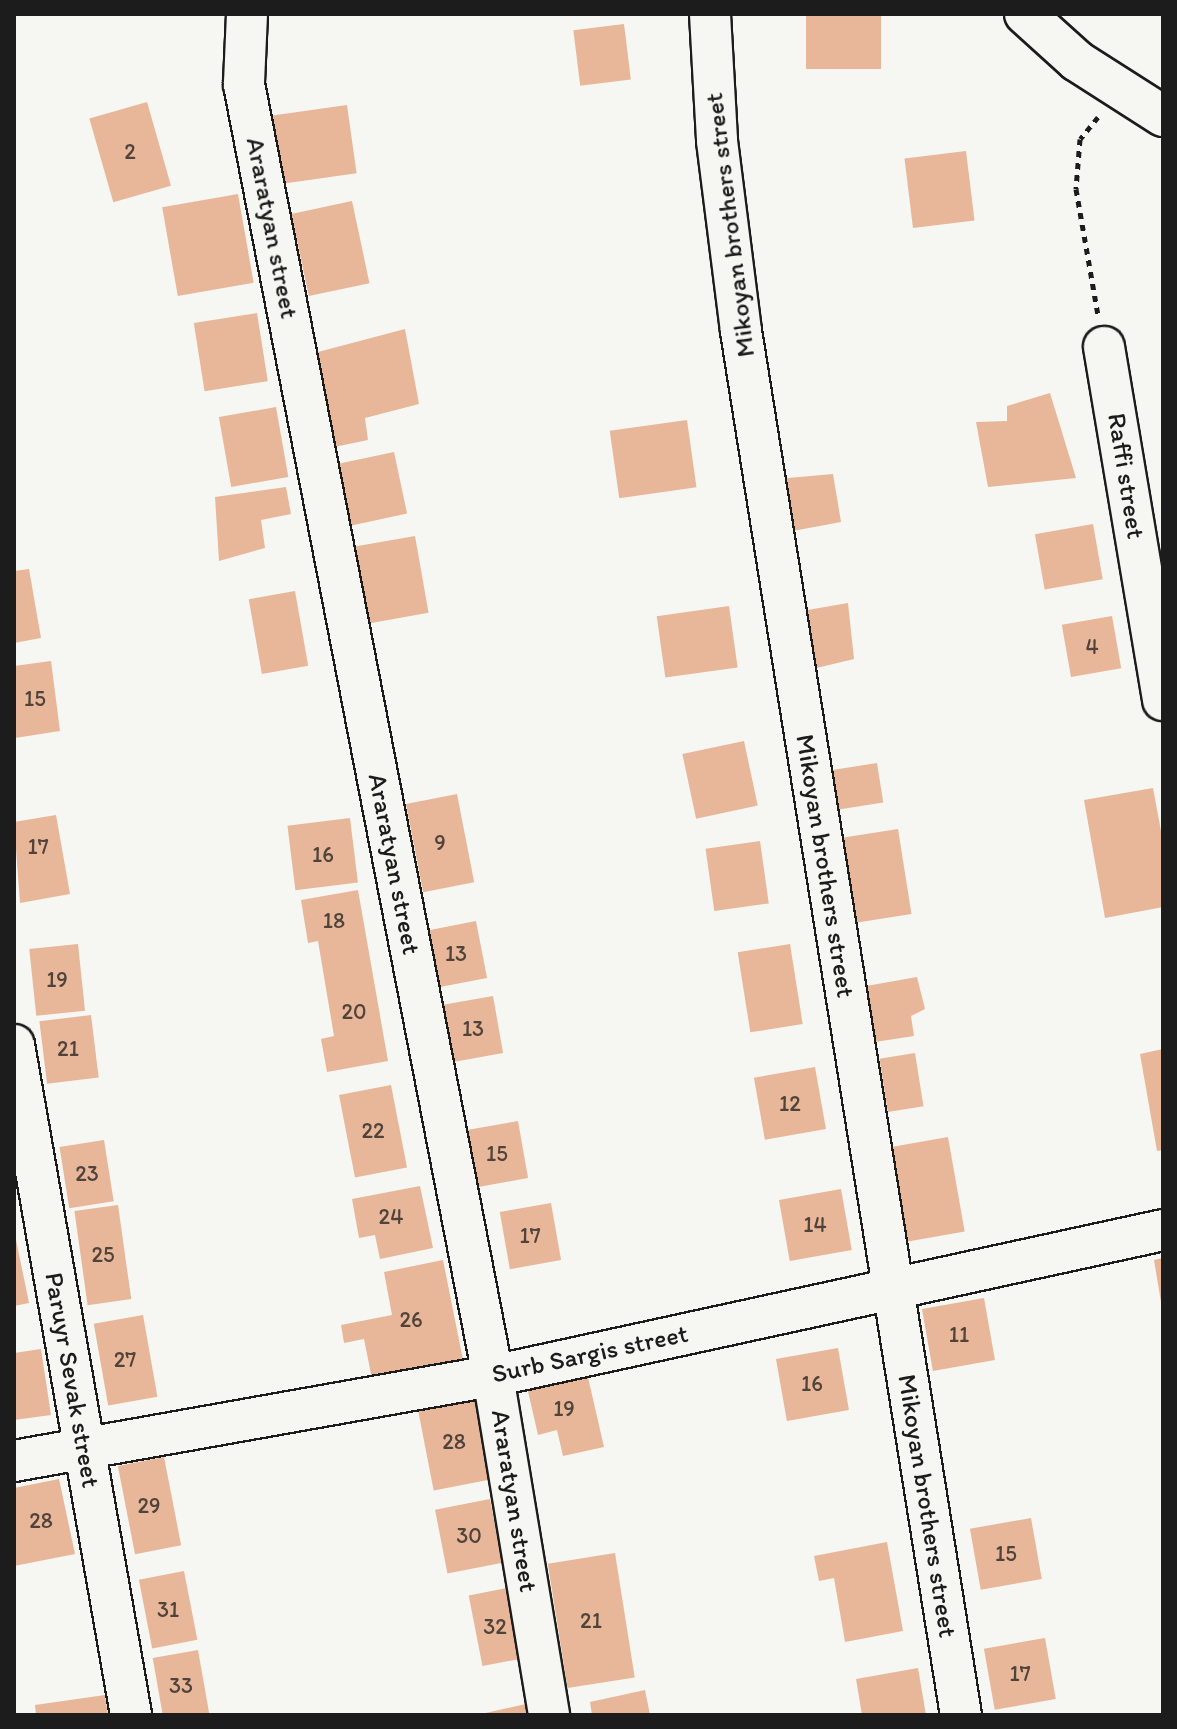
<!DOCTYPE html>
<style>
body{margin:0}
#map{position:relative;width:1177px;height:1729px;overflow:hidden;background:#f6f6f2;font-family:Itim,sans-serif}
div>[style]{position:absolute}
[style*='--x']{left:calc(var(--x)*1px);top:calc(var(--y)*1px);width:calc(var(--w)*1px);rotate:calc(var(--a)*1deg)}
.building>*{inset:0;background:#e8b799;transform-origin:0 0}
.path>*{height:5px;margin-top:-2.5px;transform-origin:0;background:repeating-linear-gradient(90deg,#1c1c1c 0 6px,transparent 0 12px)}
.roads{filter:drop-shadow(2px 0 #1c1c1c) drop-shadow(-2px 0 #1c1c1c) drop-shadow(0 2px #1c1c1c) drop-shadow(0 -2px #1c1c1c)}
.minor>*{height:40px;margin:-20px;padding:0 20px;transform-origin:20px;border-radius:20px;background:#f6f6f2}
span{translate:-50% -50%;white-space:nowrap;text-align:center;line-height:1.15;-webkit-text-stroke:6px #f6f6f2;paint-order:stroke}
.number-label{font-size:22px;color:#4f433b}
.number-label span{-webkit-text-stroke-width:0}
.street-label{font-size:26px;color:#1c1c1c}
.frame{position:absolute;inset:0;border:16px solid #1c1c1c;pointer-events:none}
</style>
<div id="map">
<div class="building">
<div style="left:806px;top:14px;width:75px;height:55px"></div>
<div style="left:624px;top:24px;width:56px;height:51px;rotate:83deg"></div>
<div style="left:147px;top:102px;width:87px;height:60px;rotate:74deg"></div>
<div style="left:347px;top:105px;width:69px;height:75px;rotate:82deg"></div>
<div style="left:966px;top:151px;width:70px;height:62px;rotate:83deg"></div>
<div style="left:238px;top:194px;width:90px;height:77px;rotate:80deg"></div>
<div style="left:352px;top:201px;width:84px;height:62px;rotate:78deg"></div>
<div style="left:257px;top:313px;width:69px;height:64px;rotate:81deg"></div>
<div style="clip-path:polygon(405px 329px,419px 404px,365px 418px,368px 440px,334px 447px,318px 352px)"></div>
<div style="clip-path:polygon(1050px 393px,1076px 478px,988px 487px,976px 422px,1007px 421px,1007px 406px)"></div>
<div style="left:276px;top:407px;width:71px;height:58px;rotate:80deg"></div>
<div style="left:687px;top:420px;width:68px;height:78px;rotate:82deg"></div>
<div style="left:394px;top:452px;width:63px;height:58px;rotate:78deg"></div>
<div style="clip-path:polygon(833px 474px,841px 522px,782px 533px,777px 479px)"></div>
<div style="clip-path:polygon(286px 487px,291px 514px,261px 520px,265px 548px,219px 561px,215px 497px)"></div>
<div style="left:1093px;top:524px;width:56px;height:59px;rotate:80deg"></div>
<div style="left:415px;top:536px;width:78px;height:71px;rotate:80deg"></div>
<div style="clip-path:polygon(29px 569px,41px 638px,14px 643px,14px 571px)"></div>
<div style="left:295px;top:591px;width:76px;height:47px;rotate:80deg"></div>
<div style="clip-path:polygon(848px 603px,854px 659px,804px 671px,796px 612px)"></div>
<div style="left:729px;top:606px;width:62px;height:73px;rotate:82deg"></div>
<div style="left:1112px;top:616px;width:53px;height:51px;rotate:80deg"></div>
<div style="clip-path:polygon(51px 661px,60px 731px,15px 738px,14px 666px)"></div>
<div style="left:744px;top:741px;width:66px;height:63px;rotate:78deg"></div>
<div style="left:877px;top:763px;width:40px;height:45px;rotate:81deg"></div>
<div style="clip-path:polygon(1153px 788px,1163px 842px,1163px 907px,1105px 918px,1084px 800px)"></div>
<div style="left:457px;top:794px;width:90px;height:52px;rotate:79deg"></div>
<div style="clip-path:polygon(56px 815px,70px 894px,20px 903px,14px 822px)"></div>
<div style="left:350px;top:818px;width:65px;height:63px;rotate:83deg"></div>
<div style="left:898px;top:829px;width:86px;height:58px;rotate:81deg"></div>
<div style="left:760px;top:841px;width:63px;height:55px;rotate:82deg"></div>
<div style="clip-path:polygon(358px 890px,388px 1061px,327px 1072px,321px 1039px,334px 1036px,318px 941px,308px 943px,301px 900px)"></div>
<div style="left:476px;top:921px;width:58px;height:52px;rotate:79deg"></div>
<div style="left:78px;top:944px;width:67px;height:49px;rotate:84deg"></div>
<div style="left:790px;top:944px;width:81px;height:53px;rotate:81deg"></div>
<div style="clip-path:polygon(917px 977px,925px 1009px,911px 1016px,914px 1036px,862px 1044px,855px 988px)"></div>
<div style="left:493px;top:996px;width:58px;height:52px;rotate:80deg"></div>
<div style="left:91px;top:1015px;width:63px;height:52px;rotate:83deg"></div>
<div style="clip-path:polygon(1163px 1049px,1163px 1150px,1157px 1151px,1140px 1054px)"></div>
<div style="left:915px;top:1053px;width:54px;height:36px;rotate:81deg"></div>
<div style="left:815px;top:1067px;width:63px;height:62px;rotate:80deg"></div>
<div style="left:391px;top:1085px;width:84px;height:53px;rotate:79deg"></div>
<div style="left:518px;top:1121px;width:58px;height:52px;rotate:80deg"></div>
<div style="left:948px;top:1137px;width:96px;height:59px;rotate:80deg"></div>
<div style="left:104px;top:1140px;width:62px;height:45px;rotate:81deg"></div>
<div style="clip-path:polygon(420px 1186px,433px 1248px,380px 1259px,375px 1235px,359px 1238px,352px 1199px)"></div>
<div style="left:841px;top:1189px;width:62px;height:63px;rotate:80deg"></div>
<div style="left:551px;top:1203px;width:58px;height:52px;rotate:80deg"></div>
<div style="left:118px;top:1205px;width:95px;height:44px;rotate:82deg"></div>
<div style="clip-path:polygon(14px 1230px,29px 1303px,14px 1306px)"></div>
<div style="clip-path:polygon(1163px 1258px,1163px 1301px,1161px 1302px,1154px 1260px)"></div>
<div style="clip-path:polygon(443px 1260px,463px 1360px,372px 1379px,364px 1339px,344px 1343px,341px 1325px,392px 1315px,384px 1272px)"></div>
<div style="left:984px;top:1298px;width:63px;height:63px;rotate:80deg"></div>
<div style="left:143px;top:1315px;width:83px;height:50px;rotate:80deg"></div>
<div style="left:838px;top:1348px;width:63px;height:63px;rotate:80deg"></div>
<div style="clip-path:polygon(41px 1349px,51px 1415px,14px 1420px,14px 1353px)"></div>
<div style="clip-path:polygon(587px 1373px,604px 1447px,563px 1456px,557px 1430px,538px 1435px,527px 1387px)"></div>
<div style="left:474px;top:1394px;width:87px;height:58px;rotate:79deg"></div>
<div style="left:164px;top:1457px;width:90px;height:47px;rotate:79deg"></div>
<div style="clip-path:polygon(59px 1479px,75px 1554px,14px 1566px,14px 1488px)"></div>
<div style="left:490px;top:1499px;width:65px;height:56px;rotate:79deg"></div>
<div style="left:1031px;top:1518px;width:62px;height:62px;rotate:80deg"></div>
<div style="clip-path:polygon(887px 1542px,903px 1631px,845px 1642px,834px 1578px,819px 1581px,814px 1556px)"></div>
<div style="left:615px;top:1553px;width:126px;height:68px;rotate:81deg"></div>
<div style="left:184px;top:1571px;width:70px;height:46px;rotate:79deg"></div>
<div style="left:507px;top:1588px;width:72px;height:39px;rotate:79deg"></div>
<div style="left:1045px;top:1638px;width:62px;height:62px;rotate:80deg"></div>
<div style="left:198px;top:1650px;width:64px;height:46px;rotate:80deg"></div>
<div style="clip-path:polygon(918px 1668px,926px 1715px,862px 1715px,856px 1679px)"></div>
<div style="clip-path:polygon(645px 1690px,650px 1715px,592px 1715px,590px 1702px)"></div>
<div style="clip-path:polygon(105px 1695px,108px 1715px,36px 1715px,35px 1705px)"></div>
<div style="clip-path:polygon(526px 1704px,528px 1715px,481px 1715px,481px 1714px)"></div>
</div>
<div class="path">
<div style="--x:1098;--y:117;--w:28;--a:129"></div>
<div style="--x:1080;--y:139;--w:50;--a:94.6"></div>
<div style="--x:1076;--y:189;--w:128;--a:80.1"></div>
</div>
<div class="roads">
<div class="minor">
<div style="--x:247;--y:14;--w:70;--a:92.5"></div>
<div style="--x:244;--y:84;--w:1316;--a:79.09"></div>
<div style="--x:493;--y:1376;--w:344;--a:80.6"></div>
<div style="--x:710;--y:14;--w:127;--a:86.8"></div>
<div style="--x:717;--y:141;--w:192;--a:82.8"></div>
<div style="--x:741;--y:331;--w:1401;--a:80.97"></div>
<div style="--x:1025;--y:14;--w:70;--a:42.1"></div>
<div style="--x:1077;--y:61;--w:102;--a:32.6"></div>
<div style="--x:1104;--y:347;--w:358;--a:80.5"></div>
<div style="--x:14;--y:1045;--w:680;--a:80.09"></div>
<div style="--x:14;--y:1461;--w:486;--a:-10.1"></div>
<div style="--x:493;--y:1376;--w:686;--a:-12.29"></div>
</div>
</div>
<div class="number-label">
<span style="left:130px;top:152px">2</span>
<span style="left:1092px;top:647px">4</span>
<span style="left:35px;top:699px">15</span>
<span style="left:440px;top:843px">9</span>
<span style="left:38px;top:847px">17</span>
<span style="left:323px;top:855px">16</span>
<span style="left:334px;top:921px">18</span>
<span style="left:456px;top:954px">13</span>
<span style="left:57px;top:980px">19</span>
<span style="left:354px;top:1012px">20</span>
<span style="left:473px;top:1029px">13</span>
<span style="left:68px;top:1049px">21</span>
<span style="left:790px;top:1104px">12</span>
<span style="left:373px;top:1131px">22</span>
<span style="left:497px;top:1154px">15</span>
<span style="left:87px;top:1174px">23</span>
<span style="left:391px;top:1217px">24</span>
<span style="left:815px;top:1225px">14</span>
<span style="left:530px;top:1236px">17</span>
<span style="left:103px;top:1255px">25</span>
<span style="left:411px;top:1320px">26</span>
<span style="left:959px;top:1335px">11</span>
<span style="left:125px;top:1360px">27</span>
<span style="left:812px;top:1384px">16</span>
<span style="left:564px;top:1409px">19</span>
<span style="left:454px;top:1442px">28</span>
<span style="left:149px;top:1506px">29</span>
<span style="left:41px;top:1521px">28</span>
<span style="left:469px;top:1536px">30</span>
<span style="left:1006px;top:1554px">15</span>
<span style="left:168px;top:1610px">31</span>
<span style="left:591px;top:1621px">21</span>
<span style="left:495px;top:1627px">32</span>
<span style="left:1020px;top:1674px">17</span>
<span style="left:181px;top:1686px">33</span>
</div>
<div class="street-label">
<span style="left:730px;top:225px;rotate:-97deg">Mikoyan brothers street</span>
<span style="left:272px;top:228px;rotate:79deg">Araratyan street</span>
<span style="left:1126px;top:476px;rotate:81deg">Raffi street</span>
<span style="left:394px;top:864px;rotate:79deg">Araratyan street</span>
<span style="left:825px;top:866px;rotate:81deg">Mikoyan brothers street</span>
<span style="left:590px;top:1354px;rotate:-12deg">Surb Sargis street</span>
<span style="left:72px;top:1380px;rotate:80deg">Paruyr Sevak street</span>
<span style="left:514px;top:1501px;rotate:81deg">Araratyan street</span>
<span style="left:927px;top:1506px;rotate:81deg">Mikoyan brothers street</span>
</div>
<div class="frame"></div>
</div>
